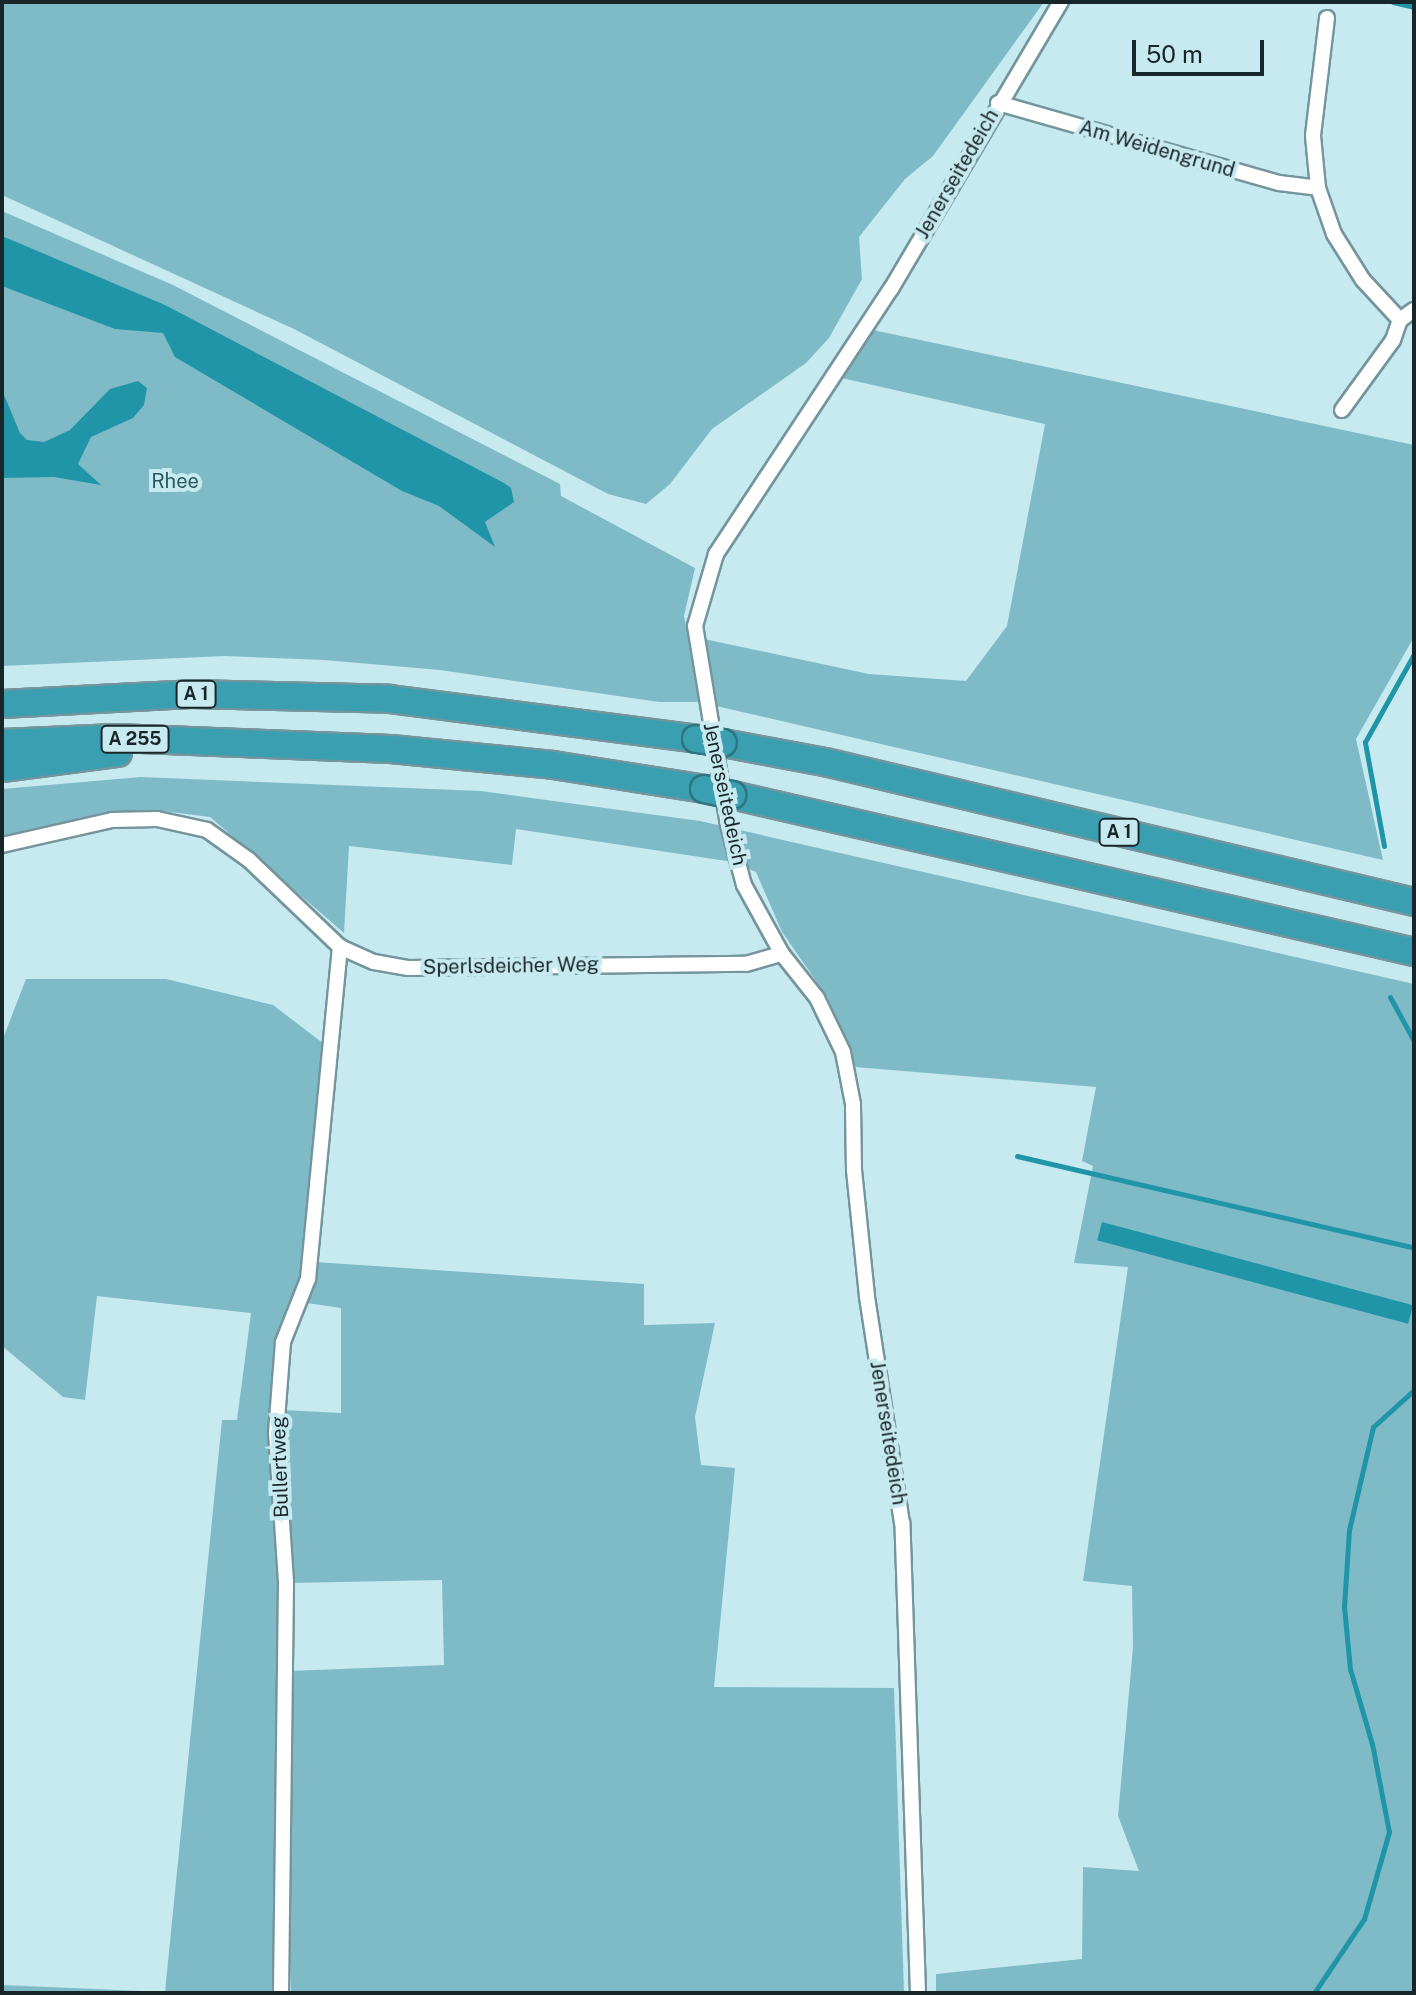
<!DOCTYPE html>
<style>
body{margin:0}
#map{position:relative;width:1416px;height:1995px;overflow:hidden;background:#c7eaf1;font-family:"Public Sans",sans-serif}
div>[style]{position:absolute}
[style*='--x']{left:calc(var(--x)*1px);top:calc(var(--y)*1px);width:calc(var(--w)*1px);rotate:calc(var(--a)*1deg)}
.green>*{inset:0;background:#7fbbc7}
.water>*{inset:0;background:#2195a8;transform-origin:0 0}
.stream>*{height:5px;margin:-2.5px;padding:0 2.5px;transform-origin:2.5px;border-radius:2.5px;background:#2195a8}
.roads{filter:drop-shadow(2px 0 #75959c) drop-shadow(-2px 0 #75959c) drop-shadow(0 2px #75959c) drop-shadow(0 -2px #75959c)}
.minor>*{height:14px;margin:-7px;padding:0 7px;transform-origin:7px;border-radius:7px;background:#fff}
.motorway>*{height:26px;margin:-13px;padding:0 13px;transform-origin:13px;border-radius:13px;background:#3a9fb1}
.bridges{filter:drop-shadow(2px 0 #2e7581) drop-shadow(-2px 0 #2e7581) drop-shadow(0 2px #2e7581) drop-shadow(0 -2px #2e7581)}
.motorway-bridge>*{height:26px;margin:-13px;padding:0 13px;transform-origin:13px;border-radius:13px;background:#3a9fb1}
span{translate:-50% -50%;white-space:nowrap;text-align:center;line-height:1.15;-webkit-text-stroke:8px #c7eaf1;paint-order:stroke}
.shield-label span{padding:2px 6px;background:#c7eaf1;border:2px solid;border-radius:6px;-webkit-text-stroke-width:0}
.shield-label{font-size:18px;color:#192629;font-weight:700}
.street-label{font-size:20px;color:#192629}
.park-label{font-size:20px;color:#2b5961}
.frame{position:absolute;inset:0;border:4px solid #192629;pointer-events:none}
.scale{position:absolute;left:1132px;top:40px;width:132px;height:36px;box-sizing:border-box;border:4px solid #192629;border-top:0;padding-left:10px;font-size:24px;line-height:28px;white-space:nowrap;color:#192629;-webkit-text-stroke:6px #c7eaf1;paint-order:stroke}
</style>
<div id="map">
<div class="green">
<div style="clip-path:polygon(2px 2px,1044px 2px,933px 156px,905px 179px,859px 237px,862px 279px,829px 338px,806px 363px,712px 429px,670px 484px,646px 504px,608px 494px,294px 329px,2px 195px)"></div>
<div style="clip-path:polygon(2px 211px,173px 285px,560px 484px,561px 496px,695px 568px,684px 616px,703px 702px,659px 702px,440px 670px,324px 660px,225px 656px,2px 666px)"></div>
<div style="clip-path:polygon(873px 330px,1414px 445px,1414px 637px,1356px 739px,1383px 860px,716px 706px,704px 639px,869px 674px,966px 681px,1007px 626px,1045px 424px,842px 378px)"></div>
<div style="clip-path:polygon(141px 777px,481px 791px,700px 821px,1414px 984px,1414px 1993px,936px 1993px,936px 1974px,1082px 1959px,1083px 1867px,1139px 1871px,1118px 1816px,1133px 1647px,1132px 1586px,1083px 1581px,1128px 1267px,1074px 1263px,1093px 1166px,1082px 1161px,1096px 1087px,855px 1067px,828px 998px,782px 932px,756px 872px,733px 862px,516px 829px,512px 865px,349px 846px,344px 933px,210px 817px,155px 810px,113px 813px,2px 836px,2px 789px)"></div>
<div style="clip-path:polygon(26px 979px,166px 979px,273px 1005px,324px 1044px,302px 1277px,280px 1341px,281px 1581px,273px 1991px,213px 1993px,2px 1993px,2px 1985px,165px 1992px,222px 1420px,237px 1420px,251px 1313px,97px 1296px,85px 1400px,63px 1397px,2px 1346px,2px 1041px)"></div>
<div style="clip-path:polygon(315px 1262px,644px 1284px,644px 1325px,715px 1323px,695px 1417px,701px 1465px,735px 1468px,714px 1687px,894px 1688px,904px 1993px,291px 1993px,288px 1671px,444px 1665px,442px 1580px,291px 1583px,283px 1410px,341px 1413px,341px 1308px,307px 1303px)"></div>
</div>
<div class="water">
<div style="clip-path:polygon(2px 236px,165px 305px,504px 483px,511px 488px,514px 502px,485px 522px,495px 547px,439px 506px,402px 491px,175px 357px,163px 333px,115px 329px,2px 286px)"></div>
<div style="clip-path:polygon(138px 381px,147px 388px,144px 405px,133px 418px,91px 437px,78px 464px,101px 485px,54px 477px,2px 478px,2px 390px,20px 433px,27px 440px,44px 442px,70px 430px,110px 389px)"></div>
<div style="left:1102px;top:1222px;width:322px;height:19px;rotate:15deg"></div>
</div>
<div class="stream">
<div style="--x:1393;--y:2;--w:22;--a:13"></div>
<div style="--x:1384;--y:846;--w:106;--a:-100.4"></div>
<div style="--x:1365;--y:742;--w:101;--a:-60.9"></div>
<div style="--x:1390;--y:997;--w:50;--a:61.4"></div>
<div style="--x:1017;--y:1156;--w:408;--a:13"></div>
<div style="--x:1314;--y:1993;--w:89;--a:-56"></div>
<div style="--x:1364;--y:1919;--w:91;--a:-74"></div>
<div style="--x:1389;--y:1832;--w:90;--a:-100.9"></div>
<div style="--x:1372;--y:1744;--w:78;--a:-106.3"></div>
<div style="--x:1350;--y:1669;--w:62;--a:-95.5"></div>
<div style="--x:1344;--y:1607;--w:77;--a:-86.3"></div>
<div style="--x:1349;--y:1530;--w:106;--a:-76.9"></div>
<div style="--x:1373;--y:1427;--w:55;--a:-42.1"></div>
</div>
<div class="roads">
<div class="minor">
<div style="--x:1327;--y:18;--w:119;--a:96.8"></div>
<div style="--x:1313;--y:136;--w:52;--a:84.5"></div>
<div style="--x:1318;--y:188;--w:49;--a:70.8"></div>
<div style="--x:1334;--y:234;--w:54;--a:57.8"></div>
<div style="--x:1363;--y:280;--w:54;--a:47.2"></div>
<div style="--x:998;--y:103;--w:292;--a:15.9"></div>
<div style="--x:1279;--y:183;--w:39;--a:7"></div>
<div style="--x:1342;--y:410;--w:87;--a:-53.9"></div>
<div style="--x:1393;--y:340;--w:21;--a:-71"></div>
<div style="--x:1400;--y:320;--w:17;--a:-36"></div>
<div style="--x:2;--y:845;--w:113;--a:-12.8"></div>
<div style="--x:112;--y:820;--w:45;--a:-1.3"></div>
<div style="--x:157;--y:819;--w:51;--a:12.4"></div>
<div style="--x:207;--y:830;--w:52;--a:35.5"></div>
<div style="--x:249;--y:860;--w:126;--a:43.7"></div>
<div style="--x:340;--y:947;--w:37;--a:24"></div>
<div style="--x:374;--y:962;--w:35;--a:10"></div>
<div style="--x:408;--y:968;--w:338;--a:-0.7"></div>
<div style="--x:746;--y:964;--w:37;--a:-16"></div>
<div style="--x:281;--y:1993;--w:411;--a:-89.3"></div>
<div style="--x:286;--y:1582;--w:149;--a:-93.8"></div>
<div style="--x:276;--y:1433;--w:91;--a:-85.6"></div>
<div style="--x:283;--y:1342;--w:68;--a:-68.4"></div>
<div style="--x:308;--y:1279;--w:334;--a:-84.5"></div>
<div style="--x:918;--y:1993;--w:470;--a:-91.9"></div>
<div style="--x:902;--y:1523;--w:230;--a:-98.8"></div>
<div style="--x:867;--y:1296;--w:127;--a:-95.9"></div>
<div style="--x:854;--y:1170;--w:66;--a:-90.9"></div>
<div style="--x:853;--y:1104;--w:53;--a:-100.9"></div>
<div style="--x:843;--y:1052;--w:60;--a:-115.7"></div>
<div style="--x:817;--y:998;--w:56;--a:-128.5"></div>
<div style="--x:782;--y:954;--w:79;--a:-118.8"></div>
<div style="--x:744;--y:885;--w:62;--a:-104.9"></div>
<div style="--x:728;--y:825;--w:202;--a:-99.4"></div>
<div style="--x:695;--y:626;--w:75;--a:-73.7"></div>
<div style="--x:716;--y:554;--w:318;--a:-56.6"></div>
<div style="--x:891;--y:289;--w:334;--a:-59.4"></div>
</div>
<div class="motorway">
<div style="--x:2;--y:704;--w:189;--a:-3"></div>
<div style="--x:191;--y:694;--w:199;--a:1.4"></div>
<div style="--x:390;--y:699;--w:309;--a:7.4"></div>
<div style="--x:2;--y:743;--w:114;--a:-2.5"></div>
<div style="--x:116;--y:738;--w:275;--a:2.3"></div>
<div style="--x:391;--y:749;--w:163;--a:5.6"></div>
<div style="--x:553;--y:765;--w:153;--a:9"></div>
<div style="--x:723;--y:743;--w:104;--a:10.6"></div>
<div style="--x:825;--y:762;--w:605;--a:13.37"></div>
<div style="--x:2;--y:768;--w:117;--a:-7.4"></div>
<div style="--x:732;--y:795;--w:700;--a:12.96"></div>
</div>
</div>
<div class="bridges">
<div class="motorway-bridge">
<div style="--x:696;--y:739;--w:27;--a:8"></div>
<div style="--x:704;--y:789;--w:29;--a:12"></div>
</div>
</div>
<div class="shield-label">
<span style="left:196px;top:694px">A 1</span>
<span style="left:135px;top:739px">A 255</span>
<span style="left:1119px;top:832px">A 1</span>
</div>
<div class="street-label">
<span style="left:1157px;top:149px;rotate:16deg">Am Weidengrund</span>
<span style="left:957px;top:174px;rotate:-60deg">Jenerseitedeich</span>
<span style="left:725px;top:794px;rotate:78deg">Jenerseitedeich</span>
<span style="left:511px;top:966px;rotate:-1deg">Sperlsdeicher Weg</span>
<span style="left:888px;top:1433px;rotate:81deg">Jenerseitedeich</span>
<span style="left:280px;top:1467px;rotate:-92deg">Bullertweg</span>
</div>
<div class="park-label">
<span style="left:175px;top:481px">Rhee</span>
</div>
<div class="frame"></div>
<div class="scale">50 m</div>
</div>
